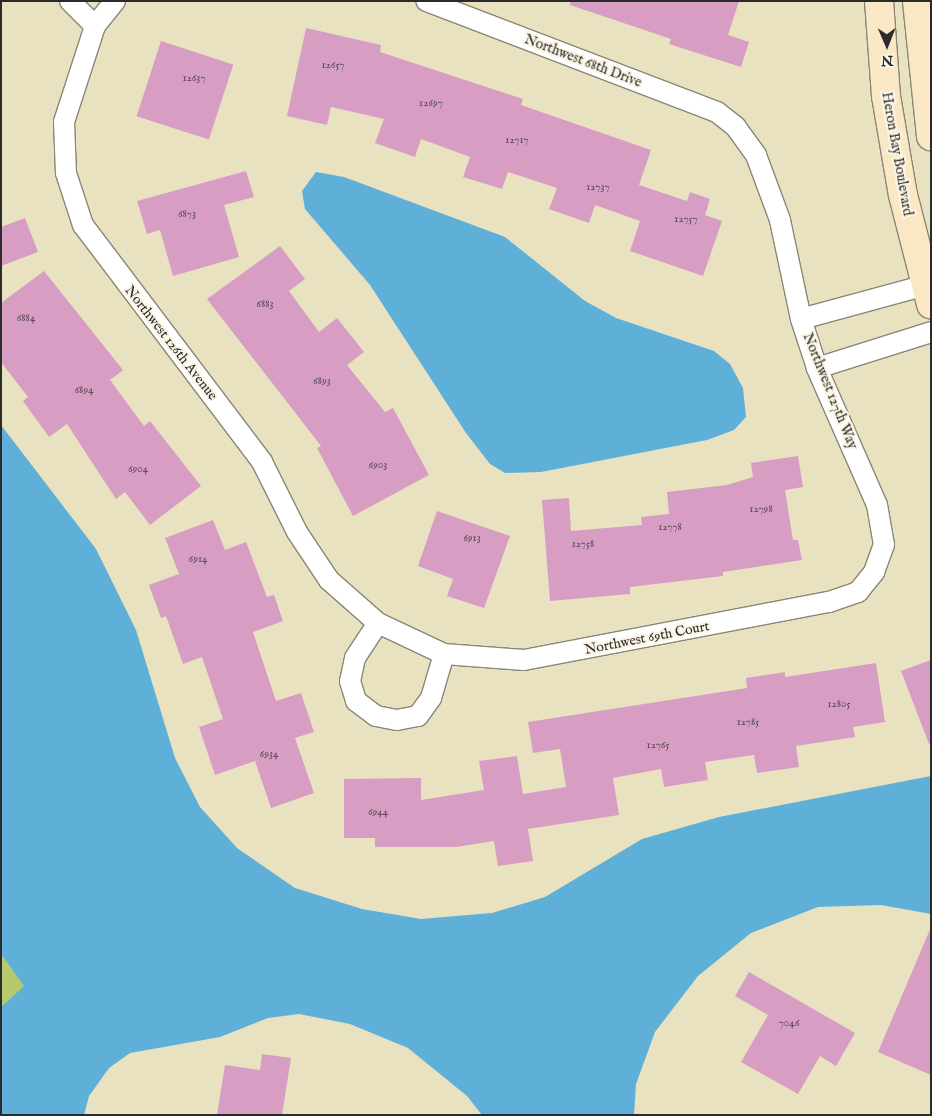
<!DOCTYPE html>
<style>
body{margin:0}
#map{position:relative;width:932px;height:1116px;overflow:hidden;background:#e8e2c0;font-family:"IM FELL English",serif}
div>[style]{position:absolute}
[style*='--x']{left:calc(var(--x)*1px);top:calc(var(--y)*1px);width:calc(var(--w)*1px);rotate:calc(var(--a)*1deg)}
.green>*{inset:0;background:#b6c96c}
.water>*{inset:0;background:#5eb0d9}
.building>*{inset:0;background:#d89dc3;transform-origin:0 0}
.roads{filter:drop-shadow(1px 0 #8a8676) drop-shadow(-1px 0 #8a8676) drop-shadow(0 1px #8a8676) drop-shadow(0 -1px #8a8676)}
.street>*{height:20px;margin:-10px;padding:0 10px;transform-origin:10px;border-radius:10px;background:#fff}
.secondary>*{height:28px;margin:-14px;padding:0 14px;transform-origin:14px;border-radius:14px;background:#fae7c3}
span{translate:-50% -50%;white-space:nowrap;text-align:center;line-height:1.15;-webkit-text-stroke:4.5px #fcf5e5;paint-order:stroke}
.number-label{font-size:11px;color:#564851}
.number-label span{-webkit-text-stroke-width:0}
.street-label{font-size:14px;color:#2b2b2b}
.frame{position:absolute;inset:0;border:2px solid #2b2b2b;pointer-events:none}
.north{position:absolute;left:862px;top:20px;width:50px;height:50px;-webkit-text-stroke:4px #fcf5e5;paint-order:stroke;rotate:179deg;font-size:14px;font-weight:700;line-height:20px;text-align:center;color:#2b2b2b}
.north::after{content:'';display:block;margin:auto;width:18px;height:22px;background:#2b2b2b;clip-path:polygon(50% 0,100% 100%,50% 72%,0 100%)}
</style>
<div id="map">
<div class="green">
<div style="clip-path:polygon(1px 954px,25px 986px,1px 1007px)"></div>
</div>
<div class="water">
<div style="clip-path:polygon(316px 172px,344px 177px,505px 237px,585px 301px,616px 318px,714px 351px,730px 364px,743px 388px,746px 417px,734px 430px,707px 440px,541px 472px,505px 473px,490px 464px,466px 433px,370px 285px,305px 209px,302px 191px)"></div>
<div style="clip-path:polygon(1px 425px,96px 549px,136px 630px,175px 758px,200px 807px,237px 848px,295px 888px,362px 909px,421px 919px,492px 913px,545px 897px,642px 839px,719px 817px,931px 776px,931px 914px,881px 905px,818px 907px,751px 933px,698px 976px,655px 1032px,636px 1084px,634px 1115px,482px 1115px,467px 1096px,408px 1048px,350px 1024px,299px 1014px,268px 1018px,220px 1037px,130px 1053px,109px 1068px,89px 1096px,84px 1115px,1px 1115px,1px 1007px,24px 986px,1px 954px)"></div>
</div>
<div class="building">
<div style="clip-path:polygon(570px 1px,739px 1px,728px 35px,749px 42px,741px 67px,669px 44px,671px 39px,570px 5px)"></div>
<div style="clip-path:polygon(306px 28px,381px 45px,380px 52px,523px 99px,521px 105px,651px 150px,639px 185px,687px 201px,690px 192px,710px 199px,705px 215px,722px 221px,703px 276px,630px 251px,640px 221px,595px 205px,589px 223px,549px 209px,557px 188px,508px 172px,502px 189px,463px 177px,470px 157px,421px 139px,415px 157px,375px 143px,384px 119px,331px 107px,327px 125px,287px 116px)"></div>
<div style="left:161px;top:41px;width:76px;height:79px;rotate:18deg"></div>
<div style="clip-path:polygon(246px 171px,254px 197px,224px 205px,239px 257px,173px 276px,160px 230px,147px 234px,137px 201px)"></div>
<div style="clip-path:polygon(25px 218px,38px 252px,1px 266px,1px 227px)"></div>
<div style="clip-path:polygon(280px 246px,305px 279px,289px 291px,319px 332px,337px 318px,364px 352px,347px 365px,385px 412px,393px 408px,429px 475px,353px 516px,317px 448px,321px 446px,207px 299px)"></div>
<div style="clip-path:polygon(44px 271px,123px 370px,110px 380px,144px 426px,150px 421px,201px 486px,150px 525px,125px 492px,116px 499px,67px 424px,49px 437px,23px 401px,28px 397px,1px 362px,1px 303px)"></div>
<div style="clip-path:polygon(798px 456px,803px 487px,785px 490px,793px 540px,798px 540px,802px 560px,723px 572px,723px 576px,630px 587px,630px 594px,550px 601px,542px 500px,569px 498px,571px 531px,642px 525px,641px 517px,669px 514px,667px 492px,727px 485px,753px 477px,751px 463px)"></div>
<div style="clip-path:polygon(437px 511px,510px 536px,484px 608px,447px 596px,453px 579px,418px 566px)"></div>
<div style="clip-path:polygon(213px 520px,225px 550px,246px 542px,267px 597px,274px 595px,283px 621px,253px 632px,276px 701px,301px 693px,314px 732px,295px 738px,314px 793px,271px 808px,255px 761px,215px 775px,199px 727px,223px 719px,202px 657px,183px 664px,166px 616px,161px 618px,149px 585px,179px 574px,165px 538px)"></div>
<div style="clip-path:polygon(931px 660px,931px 743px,929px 744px,901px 671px)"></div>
<div style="clip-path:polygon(876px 663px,885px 722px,853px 727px,855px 737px,796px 746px,799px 767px,757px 773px,754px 755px,705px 762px,708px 780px,664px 787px,661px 769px,613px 778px,619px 815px,528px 829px,533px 861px,498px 866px,494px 841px,456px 847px,375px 847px,375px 838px,344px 838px,344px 779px,421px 778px,421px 800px,484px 790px,479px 761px,517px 756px,523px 794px,566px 787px,560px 749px,533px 753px,528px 722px,747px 688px,746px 678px,785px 672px,785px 677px)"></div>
<div style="clip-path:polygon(931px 927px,931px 1075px,878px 1052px)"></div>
<div style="clip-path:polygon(749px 972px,855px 1033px,836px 1066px,820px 1056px,798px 1094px,741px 1062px,768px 1015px,735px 996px)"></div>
<div style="clip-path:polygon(262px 1054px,291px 1058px,282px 1115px,217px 1115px,225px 1065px,260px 1070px)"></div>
</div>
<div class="roads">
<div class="street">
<div style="--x:70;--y:1;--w:35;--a:45"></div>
<div style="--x:115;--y:1;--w:32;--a:129"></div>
<div style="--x:95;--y:26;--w:101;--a:107.9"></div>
<div style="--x:64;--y:122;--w:51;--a:87.8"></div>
<div style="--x:66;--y:173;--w:55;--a:71.9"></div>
<div style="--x:83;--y:225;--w:297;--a:52.9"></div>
<div style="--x:262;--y:462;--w:78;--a:63.4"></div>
<div style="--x:297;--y:532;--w:58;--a:56.3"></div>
<div style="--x:329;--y:580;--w:65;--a:41.3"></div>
<div style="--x:378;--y:623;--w:73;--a:25.2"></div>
<div style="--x:444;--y:654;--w:80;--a:4.3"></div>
<div style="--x:524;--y:660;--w:310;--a:-10.8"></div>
<div style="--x:829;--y:602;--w:31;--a:-19"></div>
<div style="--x:858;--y:592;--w:26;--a:-51"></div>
<div style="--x:874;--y:572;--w:29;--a:-70"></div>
<div style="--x:884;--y:545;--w:41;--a:-99.9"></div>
<div style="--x:877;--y:505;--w:150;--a:-113.7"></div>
<div style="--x:817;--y:368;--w:52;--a:-108.1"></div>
<div style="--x:801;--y:319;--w:101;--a:-102"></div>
<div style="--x:780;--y:220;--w:69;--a:-110.3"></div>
<div style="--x:756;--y:155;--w:34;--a:-126"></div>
<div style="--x:736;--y:127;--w:24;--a:-142"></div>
<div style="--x:717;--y:112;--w:311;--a:-159.1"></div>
<div style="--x:801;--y:319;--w:130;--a:-15.2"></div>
<div style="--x:926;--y:285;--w:5;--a:22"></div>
<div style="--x:817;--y:368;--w:120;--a:-17.5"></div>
<div style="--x:378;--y:623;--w:42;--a:123.3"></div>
<div style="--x:355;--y:658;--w:24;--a:102"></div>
<div style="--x:350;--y:681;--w:21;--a:73"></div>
<div style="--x:356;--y:701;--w:25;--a:37"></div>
<div style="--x:376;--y:716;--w:21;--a:11"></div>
<div style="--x:397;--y:720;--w:21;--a:-11"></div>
<div style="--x:418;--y:716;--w:22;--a:-54"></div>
<div style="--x:431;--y:698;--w:46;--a:-73.5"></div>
</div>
<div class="secondary">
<div style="--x:879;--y:1;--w:95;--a:85.8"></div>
<div style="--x:886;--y:96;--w:100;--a:80.3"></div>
<div style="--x:903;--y:195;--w:113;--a:75.6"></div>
<div style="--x:917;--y:1;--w:136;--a:84.1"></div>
</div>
</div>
<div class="number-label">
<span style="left:333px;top:65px">12657</span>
<span style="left:194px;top:78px">12637</span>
<span style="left:431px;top:103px">12697</span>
<span style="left:517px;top:140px">12717</span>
<span style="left:598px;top:187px">12737</span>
<span style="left:187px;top:214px">6873</span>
<span style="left:686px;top:219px">12757</span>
<span style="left:265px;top:304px">6883</span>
<span style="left:26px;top:318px">6884</span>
<span style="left:322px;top:381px">6893</span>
<span style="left:84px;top:390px">6894</span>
<span style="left:378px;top:465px">6903</span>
<span style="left:138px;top:469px">6904</span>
<span style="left:761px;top:509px">12798</span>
<span style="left:670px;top:527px">12778</span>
<span style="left:472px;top:538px">6913</span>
<span style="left:583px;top:544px">12758</span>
<span style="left:198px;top:559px">6914</span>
<span style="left:839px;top:704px">12805</span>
<span style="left:748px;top:722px">12785</span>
<span style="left:658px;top:745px">12765</span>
<span style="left:269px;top:754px">6934</span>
<span style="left:378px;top:812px">6944</span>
<span style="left:789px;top:1023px">7046</span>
</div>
<div class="street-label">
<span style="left:583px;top:61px;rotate:21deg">Northwest 68th Drive</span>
<span style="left:897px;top:154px;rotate:80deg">Heron Bay Boulevard</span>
<span style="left:171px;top:343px;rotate:52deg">Northwest 126th Avenue</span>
<span style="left:830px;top:391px;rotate:68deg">Northwest 127th Way</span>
<span style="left:647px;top:638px;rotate:-11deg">Northwest 69th Court</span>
</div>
<div class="frame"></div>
<div class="north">N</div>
</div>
